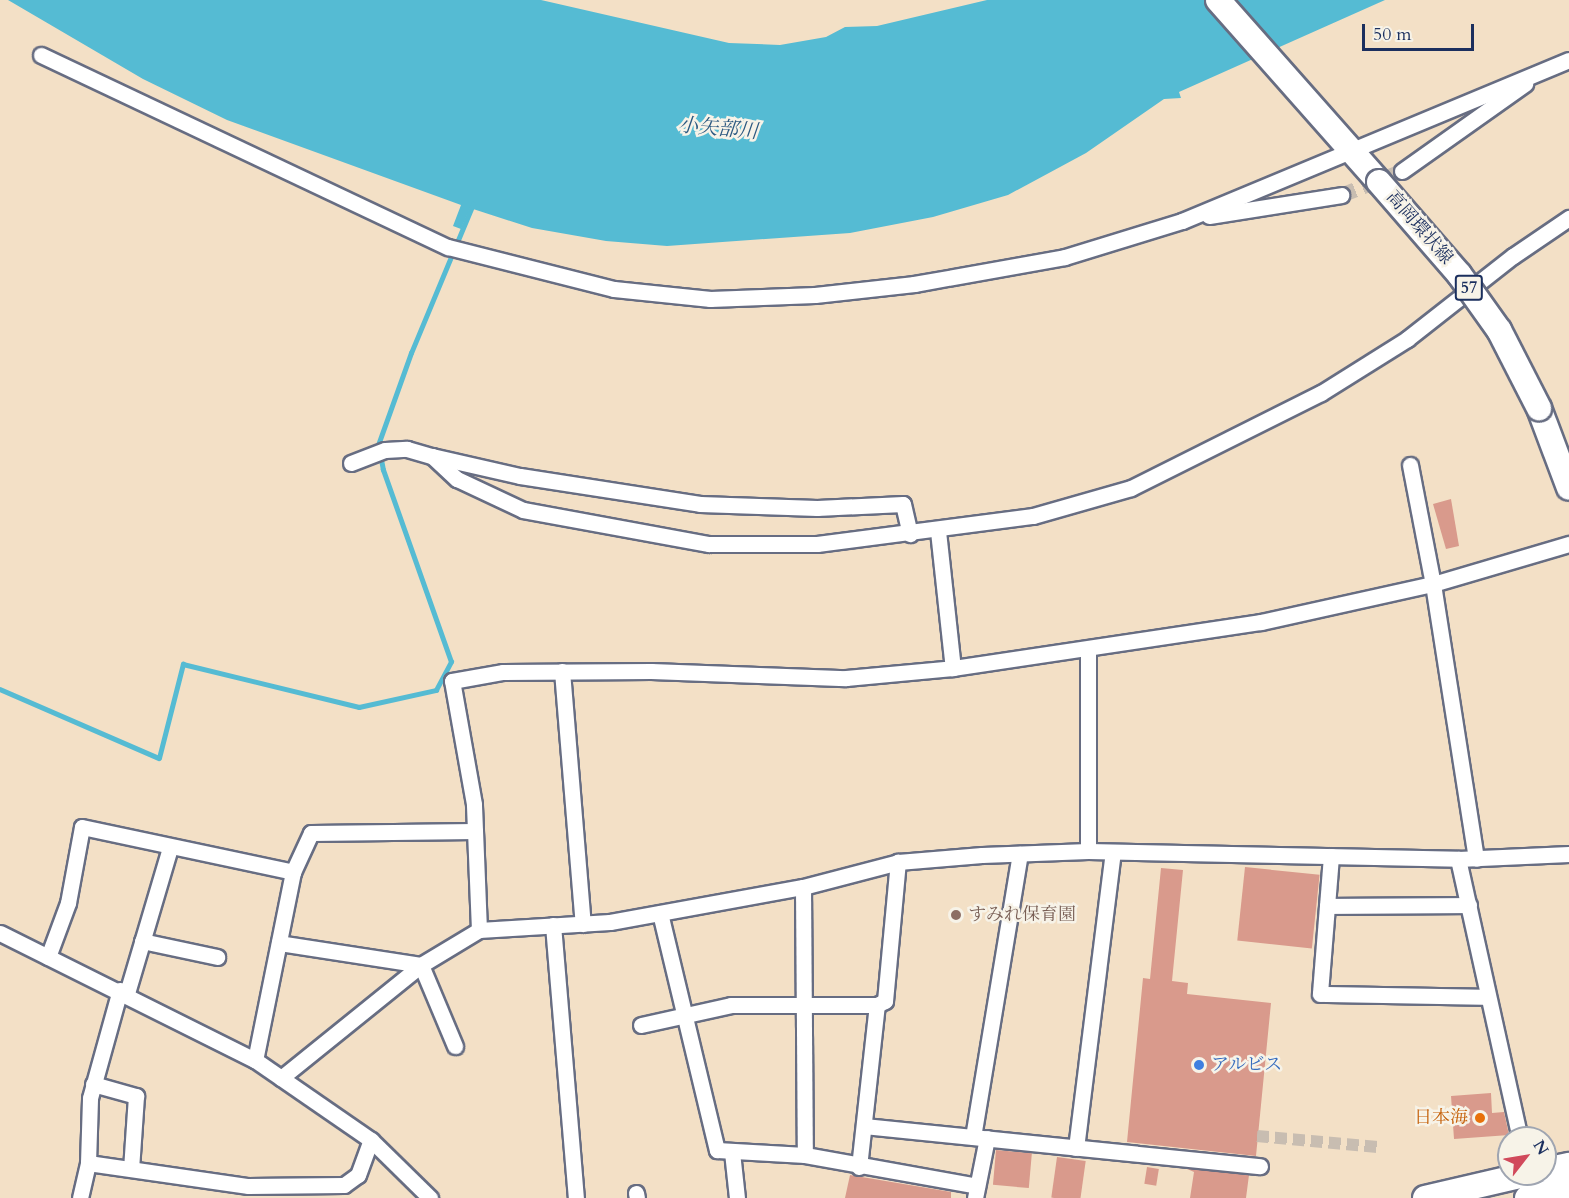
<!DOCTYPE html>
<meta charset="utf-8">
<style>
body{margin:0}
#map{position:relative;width:1569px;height:1198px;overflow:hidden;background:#f3e0c6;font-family:Cardo,"Noto Serif JP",serif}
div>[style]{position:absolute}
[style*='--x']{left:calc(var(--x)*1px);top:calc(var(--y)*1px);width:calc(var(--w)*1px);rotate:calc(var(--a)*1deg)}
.water>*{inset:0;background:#55bbd3}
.stream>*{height:4.5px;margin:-2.25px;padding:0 2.25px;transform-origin:2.25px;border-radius:2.25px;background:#55bbd3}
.building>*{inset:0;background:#d99a8c;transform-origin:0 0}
.pedestrian-tunnel>*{height:12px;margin-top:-6px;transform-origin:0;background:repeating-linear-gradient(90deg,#c8bdb1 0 12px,transparent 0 18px)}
.minor-tunnel>*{height:15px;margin-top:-7.5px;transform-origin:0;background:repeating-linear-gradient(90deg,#c8bdb1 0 15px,transparent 0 23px)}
.roads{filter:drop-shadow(2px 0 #676d82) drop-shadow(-2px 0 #676d82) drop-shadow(0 2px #676d82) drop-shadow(0 -2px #676d82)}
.minor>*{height:15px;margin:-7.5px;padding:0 7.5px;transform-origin:7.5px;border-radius:7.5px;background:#fff}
.primary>*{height:24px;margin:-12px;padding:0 12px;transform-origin:12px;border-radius:12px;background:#fff}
.bridges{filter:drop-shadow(2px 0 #676d82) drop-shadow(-2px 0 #676d82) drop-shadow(0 2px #676d82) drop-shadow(0 -2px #676d82)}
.primary-bridge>*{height:24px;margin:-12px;padding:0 12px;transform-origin:12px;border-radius:12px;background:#fff}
.dots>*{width:16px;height:16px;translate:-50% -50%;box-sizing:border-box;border:3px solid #f7f3e8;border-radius:50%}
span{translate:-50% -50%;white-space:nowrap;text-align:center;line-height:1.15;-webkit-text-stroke:5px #f7f3e8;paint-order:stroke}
.shield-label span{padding:2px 4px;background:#f7f3e8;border:2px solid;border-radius:4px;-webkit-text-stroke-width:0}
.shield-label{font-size:16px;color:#1b2f5e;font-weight:700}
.street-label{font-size:18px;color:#1b2f5e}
.education-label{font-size:18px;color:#785e54}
.left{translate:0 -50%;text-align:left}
.shop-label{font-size:18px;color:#366cbe}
.food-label{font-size:18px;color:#c56008}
.right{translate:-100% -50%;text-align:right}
.water-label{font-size:20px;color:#2c5981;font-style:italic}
.north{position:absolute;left:1497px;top:1126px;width:60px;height:60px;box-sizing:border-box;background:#f7f3e8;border:2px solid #9fa5b1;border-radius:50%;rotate:59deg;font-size:16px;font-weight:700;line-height:24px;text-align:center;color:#1b2f5e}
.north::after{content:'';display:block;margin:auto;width:21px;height:27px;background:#d1495b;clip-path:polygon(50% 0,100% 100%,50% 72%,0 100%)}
.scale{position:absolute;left:1362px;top:24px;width:112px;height:27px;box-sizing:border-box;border:3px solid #1b2f5e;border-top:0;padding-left:8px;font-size:18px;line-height:21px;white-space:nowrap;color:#1b2f5e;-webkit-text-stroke:4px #f7f3e8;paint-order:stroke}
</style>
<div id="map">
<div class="water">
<div style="clip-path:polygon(8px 0,541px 0,729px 43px,780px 45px,826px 37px,845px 27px,877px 26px,987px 0,1385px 0,1179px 92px,1181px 98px,1164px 99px,1086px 153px,1008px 195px,933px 217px,850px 233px,667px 246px,606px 241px,532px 228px,470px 208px,461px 229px,453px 226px,461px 205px,227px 120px,143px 79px)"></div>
</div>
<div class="stream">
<div style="--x:0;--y:689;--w:173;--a:23.5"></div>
<div style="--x:159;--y:758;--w:97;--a:-75.7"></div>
<div style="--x:183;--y:664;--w:181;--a:13.7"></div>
<div style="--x:359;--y:707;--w:79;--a:-12.4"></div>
<div style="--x:436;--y:690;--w:32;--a:-62"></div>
<div style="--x:451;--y:662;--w:204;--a:-109.5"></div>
<div style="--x:383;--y:470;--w:25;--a:-101"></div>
<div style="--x:378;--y:445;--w:98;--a:-70.3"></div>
<div style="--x:411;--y:353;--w:161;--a:-67.4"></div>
</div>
<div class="building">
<div style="clip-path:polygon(1451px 499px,1459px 546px,1446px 549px,1433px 504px)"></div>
<div style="left:1245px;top:867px;width:75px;height:74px;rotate:6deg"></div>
<div style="clip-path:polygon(1161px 868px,1183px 870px,1172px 981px,1188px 983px,1187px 994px,1271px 1003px,1256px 1156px,1127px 1142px,1143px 978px,1150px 979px)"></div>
<div style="clip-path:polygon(1491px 1093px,1492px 1113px,1504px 1112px,1509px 1135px,1454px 1139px,1451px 1096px)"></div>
<div style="left:996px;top:1150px;width:36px;height:35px;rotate:5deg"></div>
<div style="left:1057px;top:1157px;width:29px;height:41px;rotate:8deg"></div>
<div style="left:1147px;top:1167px;width:12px;height:17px;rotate:9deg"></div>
<div style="clip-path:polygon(1185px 1168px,1249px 1175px,1246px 1198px,1190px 1198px,1194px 1172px)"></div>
<div style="clip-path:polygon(850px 1175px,951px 1192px,951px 1198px,845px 1198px)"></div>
</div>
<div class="pedestrian-tunnel">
<div style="--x:1257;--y:1136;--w:121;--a:5.2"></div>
</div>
<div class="minor-tunnel">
<div style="--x:1341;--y:195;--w:66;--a:-21.5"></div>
</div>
<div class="roads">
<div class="minor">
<div style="--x:41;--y:55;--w:450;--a:25.3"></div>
<div style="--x:448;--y:247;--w:171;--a:14.2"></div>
<div style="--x:614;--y:289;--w:97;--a:5.9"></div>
<div style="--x:710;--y:299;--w:105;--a:-2.2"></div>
<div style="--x:815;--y:295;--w:100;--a:-6.3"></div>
<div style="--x:914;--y:284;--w:153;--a:-10.1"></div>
<div style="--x:1065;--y:257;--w:122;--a:-17.1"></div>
<div style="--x:1182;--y:221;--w:419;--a:-22.6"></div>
<div style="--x:1402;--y:171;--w:151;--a:-35.3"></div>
<div style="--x:1209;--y:216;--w:134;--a:-9"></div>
<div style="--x:432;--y:456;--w:90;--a:12.8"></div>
<div style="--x:520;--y:476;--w:182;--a:8.8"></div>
<div style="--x:700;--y:504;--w:117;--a:2"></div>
<div style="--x:817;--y:508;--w:86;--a:-2.7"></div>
<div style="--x:903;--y:504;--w:31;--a:77"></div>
<div style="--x:351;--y:463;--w:36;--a:-21"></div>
<div style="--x:385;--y:450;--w:22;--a:-3"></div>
<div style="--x:407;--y:449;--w:26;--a:16"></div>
<div style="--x:432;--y:456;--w:34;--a:43"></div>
<div style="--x:457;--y:479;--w:73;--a:25.2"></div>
<div style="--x:523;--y:510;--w:189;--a:10.4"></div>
<div style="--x:709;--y:544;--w:108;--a:0"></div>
<div style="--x:817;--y:544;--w:218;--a:-7.4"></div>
<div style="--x:1033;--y:516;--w:102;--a:-15.9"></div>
<div style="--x:1131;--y:488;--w:212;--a:-26.6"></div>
<div style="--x:1321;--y:393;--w:102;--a:-32.1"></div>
<div style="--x:1407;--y:339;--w:135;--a:-38.1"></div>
<div style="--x:1513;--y:256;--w:68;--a:-34.2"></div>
<div style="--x:1410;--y:465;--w:121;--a:79.1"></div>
<div style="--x:1433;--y:584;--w:278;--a:81.1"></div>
<div style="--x:938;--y:531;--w:138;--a:83.8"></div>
<div style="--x:1088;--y:649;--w:202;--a:90"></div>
<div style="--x:562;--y:671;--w:254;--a:85.3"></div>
<div style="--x:1331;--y:856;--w:138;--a:94.6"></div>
<div style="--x:1320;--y:994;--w:168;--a:1"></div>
<div style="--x:1458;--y:859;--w:286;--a:77.5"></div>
<div style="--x:293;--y:872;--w:43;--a:-65.2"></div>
<div style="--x:311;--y:833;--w:164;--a:-0.7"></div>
<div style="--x:803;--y:887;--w:268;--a:89.6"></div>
<div style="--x:1327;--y:906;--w:142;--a:-0.4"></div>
<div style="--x:660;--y:913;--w:244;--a:76.5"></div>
<div style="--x:717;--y:1150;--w:88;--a:3.3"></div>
<div style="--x:805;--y:1155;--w:175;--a:10.2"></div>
<div style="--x:553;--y:925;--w:274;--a:85.2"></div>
<div style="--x:479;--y:930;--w:126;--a:-92.3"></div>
<div style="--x:474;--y:804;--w:125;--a:-100.1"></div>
<div style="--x:452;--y:681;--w:52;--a:-10"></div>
<div style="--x:503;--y:672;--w:148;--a:-0.4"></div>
<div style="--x:651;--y:671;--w:195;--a:2.1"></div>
<div style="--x:846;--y:678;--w:107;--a:-5.3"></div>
<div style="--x:953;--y:668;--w:311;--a:-8.5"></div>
<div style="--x:1261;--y:622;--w:176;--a:-12.5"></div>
<div style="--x:1433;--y:584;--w:142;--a:-16.4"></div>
<div style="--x:0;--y:933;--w:285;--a:26.5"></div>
<div style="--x:255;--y:1060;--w:141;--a:34.6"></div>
<div style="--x:371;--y:1140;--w:83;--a:44.5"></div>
<div style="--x:142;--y:941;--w:77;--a:12"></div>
<div style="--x:279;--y:943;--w:144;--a:8.8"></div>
<div style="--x:421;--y:965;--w:88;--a:67.2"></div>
<div style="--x:48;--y:957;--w:58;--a:-69.7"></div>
<div style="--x:68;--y:903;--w:77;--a:-79.6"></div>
<div style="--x:82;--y:827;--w:216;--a:12"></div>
<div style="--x:293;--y:872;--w:192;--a:101.4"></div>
<div style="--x:127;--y:993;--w:151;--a:-73.5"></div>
<div style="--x:641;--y:1025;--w:92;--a:-12.5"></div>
<div style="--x:731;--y:1005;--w:146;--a:0"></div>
<div style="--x:281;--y:1078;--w:180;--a:-38.9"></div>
<div style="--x:421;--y:965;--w:68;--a:-31.1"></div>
<div style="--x:479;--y:930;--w:131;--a:-3.5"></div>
<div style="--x:610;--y:922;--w:196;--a:-10.3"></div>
<div style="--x:803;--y:887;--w:98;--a:-14.7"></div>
<div style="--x:898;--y:862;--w:84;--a:-4.8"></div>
<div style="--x:982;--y:855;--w:106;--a:-2.2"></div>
<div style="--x:1088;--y:851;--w:370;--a:1.2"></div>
<div style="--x:1458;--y:859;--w:111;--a:-2.6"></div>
<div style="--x:93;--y:1084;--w:45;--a:15.6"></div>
<div style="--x:136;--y:1096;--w:73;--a:93.9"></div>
<div style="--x:864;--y:1126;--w:398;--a:5.8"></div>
<div style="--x:973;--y:1137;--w:287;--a:-80.6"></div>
<div style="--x:1076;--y:1148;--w:298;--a:-82.9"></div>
<div style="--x:732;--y:1152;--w:46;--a:83.8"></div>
<div style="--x:88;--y:1163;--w:65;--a:-88.2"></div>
<div style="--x:90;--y:1098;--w:112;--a:-74.5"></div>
<div style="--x:859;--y:1167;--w:163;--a:-83.7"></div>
<div style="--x:877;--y:1005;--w:9;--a:-27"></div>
<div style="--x:885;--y:1001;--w:140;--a:-84.7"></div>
<div style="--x:636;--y:1193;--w:5;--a:79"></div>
<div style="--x:80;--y:1198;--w:36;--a:-77"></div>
<div style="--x:88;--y:1163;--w:162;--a:8.2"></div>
<div style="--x:248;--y:1186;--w:96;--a:-0.6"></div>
<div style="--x:344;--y:1185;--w:17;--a:-36"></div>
<div style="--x:358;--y:1175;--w:37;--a:-70"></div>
<div style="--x:975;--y:1198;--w:61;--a:-78.7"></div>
</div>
<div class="primary">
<div style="--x:1218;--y:0;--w:243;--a:48.5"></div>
<div style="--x:1539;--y:408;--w:85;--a:69.4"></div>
<div style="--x:1545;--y:1170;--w:25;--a:-12"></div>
<div style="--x:1425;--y:1198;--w:106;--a:-13.1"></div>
<div style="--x:1527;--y:1198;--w:43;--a:-13.4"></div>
</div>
</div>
<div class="bridges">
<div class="primary-bridge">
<div style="--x:1379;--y:182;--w:122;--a:49"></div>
<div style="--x:1459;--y:274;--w:69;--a:54.5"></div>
<div style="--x:1499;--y:330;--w:88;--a:62.9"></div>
</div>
</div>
<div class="dots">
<div style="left:956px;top:915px;background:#8d6e63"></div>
<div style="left:1199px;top:1065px;background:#3f7fe0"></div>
<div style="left:1480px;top:1118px;background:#e8710a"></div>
</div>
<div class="shield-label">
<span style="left:1469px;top:288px">57</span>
</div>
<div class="street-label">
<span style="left:1419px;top:228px;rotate:49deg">高岡環状線</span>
</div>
<div class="education-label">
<span class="left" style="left:968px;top:915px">すみれ保育園</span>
</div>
<div class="shop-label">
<span class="left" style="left:1211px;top:1065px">アルビス</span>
</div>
<div class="food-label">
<span class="right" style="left:1468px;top:1118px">日本海</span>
</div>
<div class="water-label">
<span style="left:718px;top:128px;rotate:5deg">小矢部川</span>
</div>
<div class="north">N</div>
<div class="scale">50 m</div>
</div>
